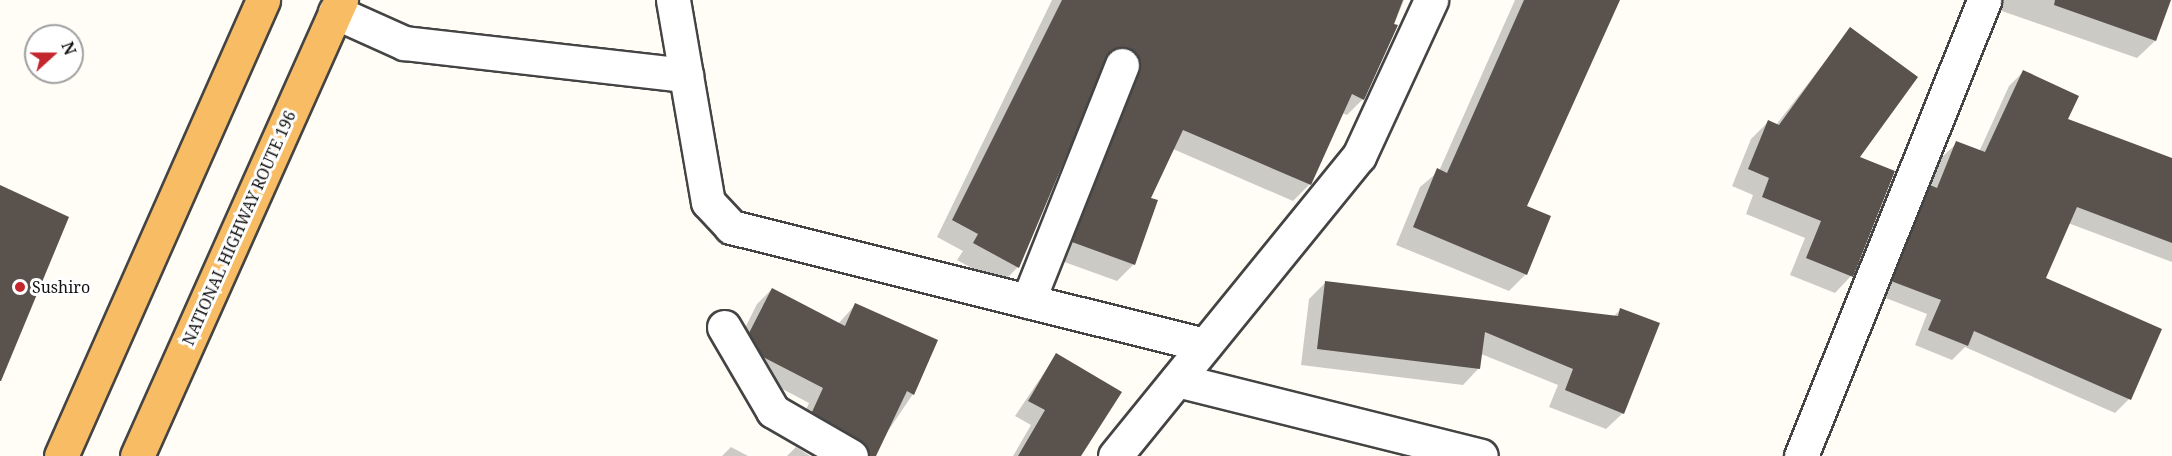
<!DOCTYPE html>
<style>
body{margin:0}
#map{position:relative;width:2172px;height:456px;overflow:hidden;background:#fffdf5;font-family:"Noto Serif",serif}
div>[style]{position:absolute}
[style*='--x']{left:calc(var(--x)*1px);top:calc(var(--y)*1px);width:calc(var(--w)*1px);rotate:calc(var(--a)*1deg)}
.shadow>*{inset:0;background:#0003}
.building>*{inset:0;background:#5a524d}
.roads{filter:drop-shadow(2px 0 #444) drop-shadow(-2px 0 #444) drop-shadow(0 2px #444) drop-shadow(0 -2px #444)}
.minor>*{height:33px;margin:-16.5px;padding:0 16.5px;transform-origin:16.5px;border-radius:16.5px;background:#fff}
.trunk>*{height:33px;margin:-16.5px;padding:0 16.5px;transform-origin:16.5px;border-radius:16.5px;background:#f7bc64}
.dots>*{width:16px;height:16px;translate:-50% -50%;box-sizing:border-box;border:3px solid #fff;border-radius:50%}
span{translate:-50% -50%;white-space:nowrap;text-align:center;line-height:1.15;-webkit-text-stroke:6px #fff;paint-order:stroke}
.street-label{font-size:16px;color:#111}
.poi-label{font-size:16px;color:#111}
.left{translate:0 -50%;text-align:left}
.north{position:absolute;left:24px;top:24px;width:60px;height:60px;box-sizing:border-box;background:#fff;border:2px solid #a0a0a0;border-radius:50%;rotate:69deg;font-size:16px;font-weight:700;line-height:24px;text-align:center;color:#111}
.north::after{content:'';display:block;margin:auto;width:21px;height:27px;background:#c4262e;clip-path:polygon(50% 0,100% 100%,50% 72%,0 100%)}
</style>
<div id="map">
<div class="shadow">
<div style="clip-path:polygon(1052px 0,1404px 0,1363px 99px,1347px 115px,1342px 113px,1310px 184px,1293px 201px,1173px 149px,1149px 199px,1134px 264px,1117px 281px,1056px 259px,1124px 89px,1101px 62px,1018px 267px,1001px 284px,957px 260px,963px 251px,937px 237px)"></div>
<div style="clip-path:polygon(1515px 0,1618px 0,1525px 207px,1526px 274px,1509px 291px,1396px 245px,1420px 187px,1439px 171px)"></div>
<div style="clip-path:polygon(2003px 0,2169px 0,2155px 41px,2137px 58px,1999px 10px)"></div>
<div style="clip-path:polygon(1850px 29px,1858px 158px,1851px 276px,1835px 293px,1790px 275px,1805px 238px,1746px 214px,1753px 195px,1732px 186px,1751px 139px,1768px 122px,1776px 125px)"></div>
<div style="clip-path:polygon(2023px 72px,2066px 120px,2172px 160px,2172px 262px,2068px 223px,2044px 278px,2129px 399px,2115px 413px,1965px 347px,1952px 360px,1915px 345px,1927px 314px,1878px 295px,1916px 201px,1930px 187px,1942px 157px,1957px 143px,1979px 152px,2009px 86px)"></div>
<div style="clip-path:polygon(1325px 283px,1613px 317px,1621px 309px,1623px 413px,1606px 429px,1549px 407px,1558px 385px,1481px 354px,1479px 368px,1463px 385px,1301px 365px,1309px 299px)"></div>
<div style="clip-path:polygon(772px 289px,838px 324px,855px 305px,913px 394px,871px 456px,847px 456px,798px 427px,809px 403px,748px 371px,735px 348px,757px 304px)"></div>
<div style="clip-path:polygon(1056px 355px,1081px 456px,1013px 456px,1031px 425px,1015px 416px)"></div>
<div style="clip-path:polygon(731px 447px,748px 456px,722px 456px)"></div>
<div style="clip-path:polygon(796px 447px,810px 456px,787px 456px)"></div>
</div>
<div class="building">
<div style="clip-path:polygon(1062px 0,1403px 0,1394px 24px,1398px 25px,1364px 100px,1352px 94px,1311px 185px,1183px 130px,1151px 198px,1158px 200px,1135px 265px,1072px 242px,1140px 71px,1140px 62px,1129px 48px,1111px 50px,1019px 268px,973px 243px,978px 234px,952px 220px)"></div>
<div style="clip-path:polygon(1524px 0,1620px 0,1527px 206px,1551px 216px,1527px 275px,1413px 227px,1437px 168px,1447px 173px)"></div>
<div style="clip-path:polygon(2055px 0,2171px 0,2156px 41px,2054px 5px)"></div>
<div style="clip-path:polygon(1850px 27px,1918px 77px,1860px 157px,1895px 171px,1853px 277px,1806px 258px,1821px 221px,1762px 197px,1769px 178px,1748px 169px,1768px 120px,1779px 125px)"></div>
<div style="clip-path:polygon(2023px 70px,2079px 96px,2068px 119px,2172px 158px,2172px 243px,2077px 207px,2046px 278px,2162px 329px,2131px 400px,1974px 331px,1968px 346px,1928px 330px,1941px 300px,1891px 281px,1930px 185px,1937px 188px,1956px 141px,1985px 152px)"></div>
<div style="clip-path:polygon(0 185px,69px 217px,1px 381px,0 381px)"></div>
<div style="clip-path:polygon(1325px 281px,1618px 316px,1620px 308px,1660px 323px,1624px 414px,1565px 390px,1573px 369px,1485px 332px,1480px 369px,1317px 349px)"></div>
<div style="clip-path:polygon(772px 288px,845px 326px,855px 303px,938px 340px,914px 395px,907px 391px,876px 456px,870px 456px,860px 440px,812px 412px,823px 388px,763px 357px,749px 333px)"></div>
<div style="clip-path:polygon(1056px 353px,1122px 392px,1081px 456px,1018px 456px,1045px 410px,1028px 401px)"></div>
</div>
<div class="roads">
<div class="minor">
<div style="--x:673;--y:0;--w:205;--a:80.2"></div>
<div style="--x:708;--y:202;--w:34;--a:47"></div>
<div style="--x:731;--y:227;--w:488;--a:14"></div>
<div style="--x:335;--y:12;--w:76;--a:24.2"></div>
<div style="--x:404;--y:43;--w:284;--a:6.5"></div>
<div style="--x:1028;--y:301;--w:254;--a:-68.3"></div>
<div style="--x:724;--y:327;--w:97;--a:59.7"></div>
<div style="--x:773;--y:411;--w:90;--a:30"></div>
<div style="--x:1177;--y:380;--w:313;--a:14"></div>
<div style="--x:1115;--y:456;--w:387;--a:-50.9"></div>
<div style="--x:1359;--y:156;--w:172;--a:-65.2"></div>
<div style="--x:1801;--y:456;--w:491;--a:-68.1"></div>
</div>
<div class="trunk">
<div style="--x:61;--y:456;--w:499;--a:-66.1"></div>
<div style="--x:137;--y:456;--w:500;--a:-65.9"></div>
</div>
</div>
<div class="dots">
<div style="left:20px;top:287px;background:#c4262e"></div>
</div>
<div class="street-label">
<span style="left:239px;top:228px;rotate:-66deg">NATIONAL HIGHWAY ROUTE 196</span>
</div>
<div class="poi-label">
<span class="left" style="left:32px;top:287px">Sushiro</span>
</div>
<div class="north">N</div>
</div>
